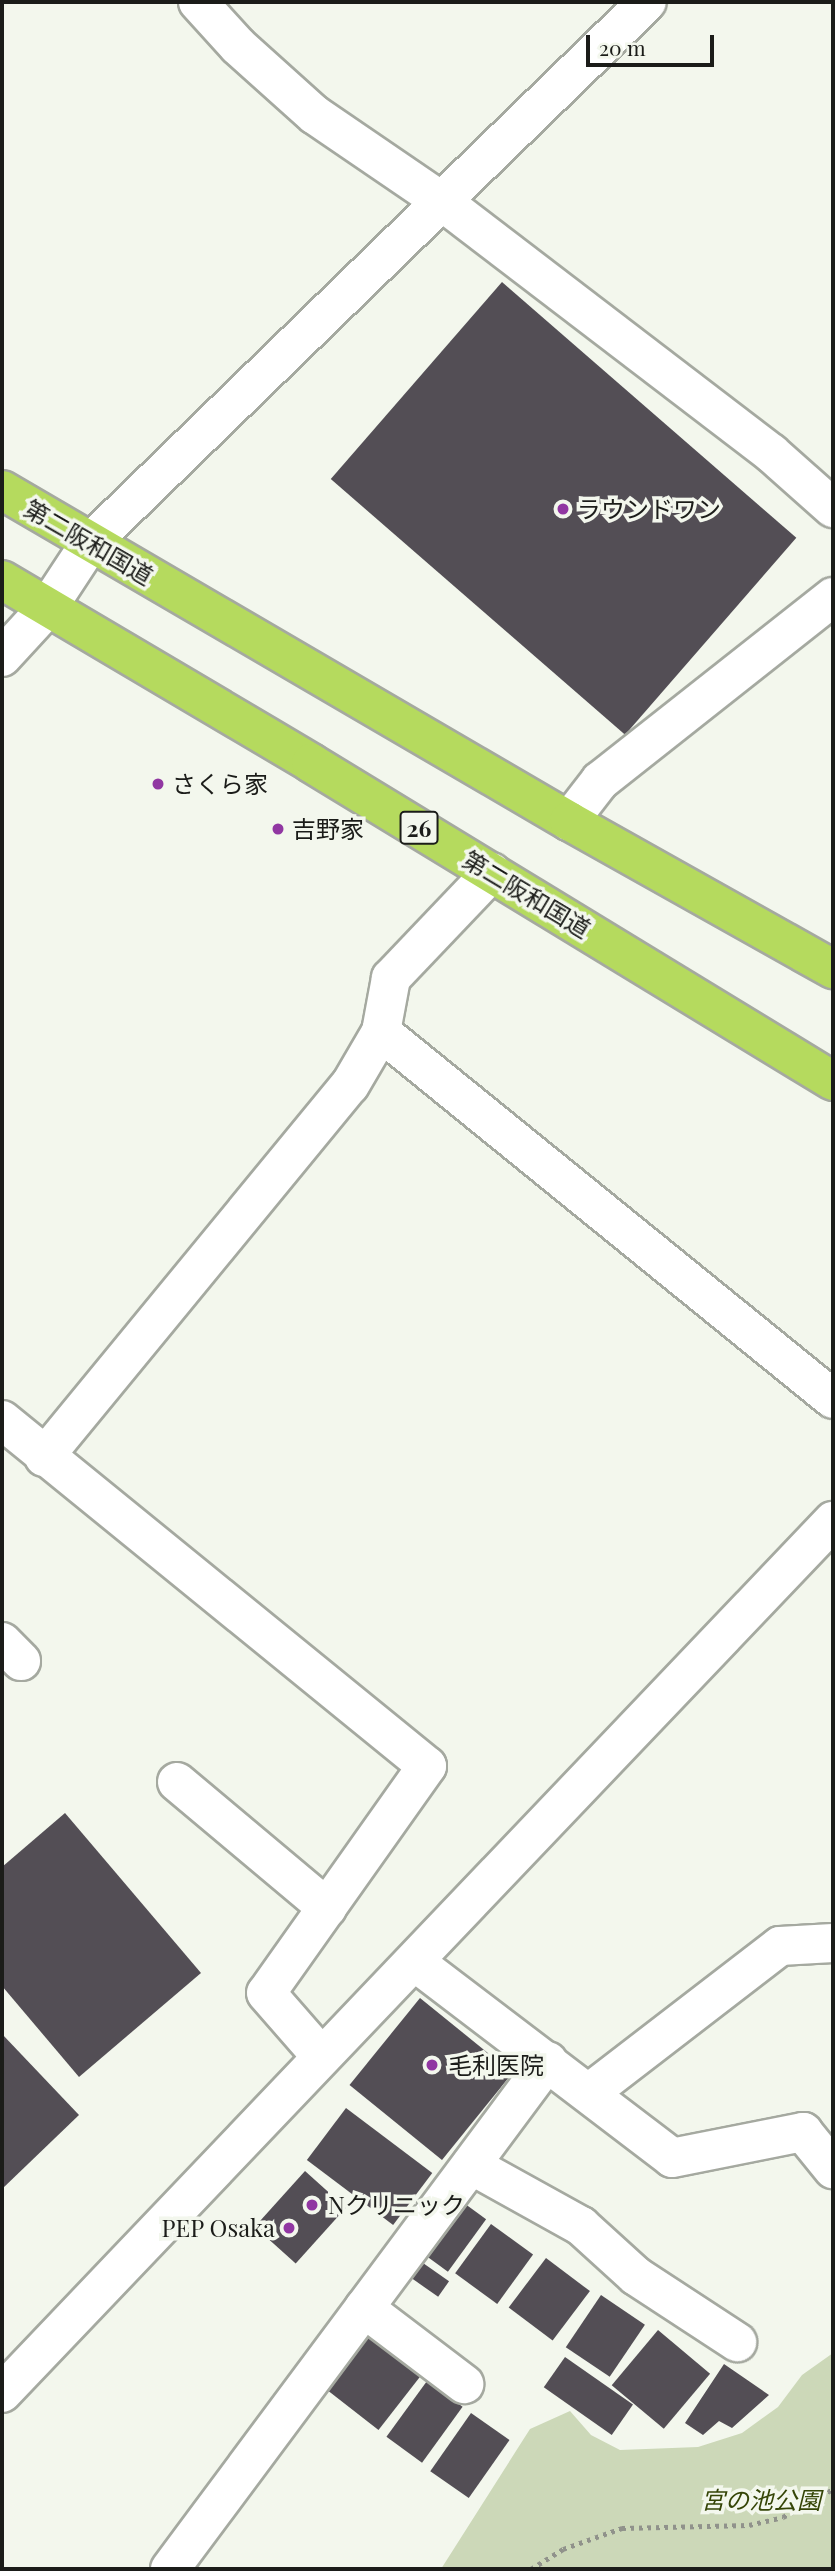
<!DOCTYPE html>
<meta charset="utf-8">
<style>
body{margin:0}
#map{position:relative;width:835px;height:2571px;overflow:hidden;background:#f3f7ed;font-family:"Playfair Display","Noto Sans JP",serif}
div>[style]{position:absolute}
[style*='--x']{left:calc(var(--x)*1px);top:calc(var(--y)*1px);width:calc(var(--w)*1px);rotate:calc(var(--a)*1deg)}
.green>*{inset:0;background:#ccd8b8}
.building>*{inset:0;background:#534e55;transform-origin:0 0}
.path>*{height:4.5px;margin-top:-2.25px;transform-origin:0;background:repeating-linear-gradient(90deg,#90928b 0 3.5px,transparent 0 8.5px)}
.roads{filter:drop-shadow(2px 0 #a5a9a0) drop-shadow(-2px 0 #a5a9a0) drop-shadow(0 2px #a5a9a0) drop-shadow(0 -2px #a5a9a0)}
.minor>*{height:38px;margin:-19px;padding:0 19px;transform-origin:19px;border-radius:19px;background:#fff}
.highway>*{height:38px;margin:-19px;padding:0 19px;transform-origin:19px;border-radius:19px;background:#b5da5e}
.dots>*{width:19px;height:19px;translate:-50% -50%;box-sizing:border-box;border:4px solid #f3f7ed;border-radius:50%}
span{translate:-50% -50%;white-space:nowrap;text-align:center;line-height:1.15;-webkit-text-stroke:7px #f3f7ed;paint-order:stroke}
.shield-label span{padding:2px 5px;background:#f3f7ed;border:2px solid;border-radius:5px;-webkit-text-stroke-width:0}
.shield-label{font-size:23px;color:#1b1c19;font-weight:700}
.poi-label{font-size:24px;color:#1b1c19}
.left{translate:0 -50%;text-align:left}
.right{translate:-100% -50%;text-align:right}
.street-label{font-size:24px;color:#1b1c19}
.park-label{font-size:24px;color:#354507;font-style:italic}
.frame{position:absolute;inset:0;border:4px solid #1b1c19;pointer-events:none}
.scale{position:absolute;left:586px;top:35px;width:128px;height:32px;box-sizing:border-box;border:4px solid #1b1c19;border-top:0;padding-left:9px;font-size:21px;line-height:24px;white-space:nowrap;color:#1b1c19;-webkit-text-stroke:5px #f3f7ed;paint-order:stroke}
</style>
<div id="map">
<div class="green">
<div style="clip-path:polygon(833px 2353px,833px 2569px,441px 2569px,530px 2429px,570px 2411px,591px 2435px,620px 2450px,698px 2447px,742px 2433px,778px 2407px,802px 2375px)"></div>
</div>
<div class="building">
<div style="left:502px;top:282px;width:390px;height:261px;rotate:41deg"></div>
<div style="clip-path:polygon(65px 1813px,201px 1973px,79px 2077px,2px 1986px,2px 1867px)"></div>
<div style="left:420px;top:1998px;width:119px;height:112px;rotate:39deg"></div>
<div style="clip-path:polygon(2px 2034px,79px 2115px,2px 2189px)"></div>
<div style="left:346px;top:2108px;width:108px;height:65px;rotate:37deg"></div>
<div style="left:305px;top:2171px;width:55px;height:75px;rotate:42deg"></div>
<div style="left:457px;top:2198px;width:36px;height:65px;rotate:36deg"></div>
<div style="left:491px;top:2224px;width:52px;height:61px;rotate:36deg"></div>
<div style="left:413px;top:2256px;width:44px;height:19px;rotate:35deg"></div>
<div style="left:546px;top:2258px;width:55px;height:62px;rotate:37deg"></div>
<div style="left:601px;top:2295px;width:53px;height:63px;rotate:34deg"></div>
<div style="left:658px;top:2330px;width:68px;height:72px;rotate:40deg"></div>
<div style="left:368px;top:2333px;width:68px;height:70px;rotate:38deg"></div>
<div style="left:565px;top:2357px;width:83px;height:37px;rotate:35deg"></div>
<div style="clip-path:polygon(724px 2364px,769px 2395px,732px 2428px,719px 2421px,703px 2435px,685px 2423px)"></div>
<div style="left:427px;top:2381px;width:44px;height:69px;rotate:36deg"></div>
<div style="left:471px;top:2413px;width:47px;height:71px;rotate:35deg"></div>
</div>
<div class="path">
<div style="--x:531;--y:2569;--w:38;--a:-32"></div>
<div style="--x:563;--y:2549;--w:63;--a:-19.6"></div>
<div style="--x:622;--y:2528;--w:127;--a:-1.4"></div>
<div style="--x:749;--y:2525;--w:35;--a:-13"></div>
<div style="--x:783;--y:2517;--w:57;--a:-29.2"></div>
</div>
<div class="roads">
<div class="minor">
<div style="--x:198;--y:2;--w:59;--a:47.7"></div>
<div style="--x:238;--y:46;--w:103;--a:41.9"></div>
<div style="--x:315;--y:115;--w:156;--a:34.3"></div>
<div style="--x:444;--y:203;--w:412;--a:37.4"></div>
<div style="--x:771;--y:453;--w:83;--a:41.6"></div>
<div style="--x:2;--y:657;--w:68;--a:-47.4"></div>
<div style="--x:48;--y:607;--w:77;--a:-56.7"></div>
<div style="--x:90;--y:543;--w:776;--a:-44.17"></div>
<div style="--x:569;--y:821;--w:51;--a:-52.2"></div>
<div style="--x:600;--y:781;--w:297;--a:-38.3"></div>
<div style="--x:381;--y:1032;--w:582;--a:39.07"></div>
<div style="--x:2;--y:1420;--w:548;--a:39.15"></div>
<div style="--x:427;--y:1766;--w:278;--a:125.3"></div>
<div style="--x:266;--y:1993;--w:84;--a:48.9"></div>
<div style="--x:44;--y:1457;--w:482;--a:-50.6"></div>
<div style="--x:350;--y:1085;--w:61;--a:-59.7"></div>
<div style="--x:381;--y:1032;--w:55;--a:-79.5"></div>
<div style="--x:391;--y:978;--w:146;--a:-46.4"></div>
<div style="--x:2;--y:1642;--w:27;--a:45"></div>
<div style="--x:177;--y:1782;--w:196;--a:40"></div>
<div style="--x:415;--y:1962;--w:323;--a:37.3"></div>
<div style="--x:672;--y:2158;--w:134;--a:-11.2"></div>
<div style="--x:803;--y:2132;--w:48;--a:51"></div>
<div style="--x:589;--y:2093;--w:241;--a:-37.6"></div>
<div style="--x:780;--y:1946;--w:53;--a:-3.2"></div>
<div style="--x:471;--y:2165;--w:126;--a:29"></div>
<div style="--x:581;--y:2226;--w:74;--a:42.3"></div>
<div style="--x:636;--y:2276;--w:121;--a:33.2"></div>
<div style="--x:364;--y:2308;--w:126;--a:37.2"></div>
<div style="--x:2;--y:2393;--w:1205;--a:-46.38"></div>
<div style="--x:170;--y:2569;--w:633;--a:-53.35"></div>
</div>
<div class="highway">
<div style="--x:2;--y:490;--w:657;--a:30.28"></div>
<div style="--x:569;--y:821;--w:303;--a:29.3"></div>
<div style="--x:2;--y:580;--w:359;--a:30.6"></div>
<div style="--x:311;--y:763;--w:611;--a:31.35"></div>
</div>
</div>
<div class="dots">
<div style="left:563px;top:509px;background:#9137a2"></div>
<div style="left:158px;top:784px;background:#9137a2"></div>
<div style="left:278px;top:829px;background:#9137a2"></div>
<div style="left:432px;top:2065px;background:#9137a2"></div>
<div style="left:312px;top:2205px;background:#9137a2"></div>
<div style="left:289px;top:2228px;background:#9137a2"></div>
</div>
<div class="shield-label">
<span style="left:419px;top:828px">26</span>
</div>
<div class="poi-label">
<span class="left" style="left:577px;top:509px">ラウンドワン</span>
<span class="left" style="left:172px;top:784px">さくら家</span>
<span class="left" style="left:292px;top:829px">吉野家</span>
<span class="left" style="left:448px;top:2065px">毛利医院</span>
<span class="left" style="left:328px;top:2205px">Nクリニック</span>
<span class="right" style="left:275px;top:2228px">PEP Osaka</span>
</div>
<div class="street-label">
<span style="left:89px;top:542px;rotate:30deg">第二阪和国道</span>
<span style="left:527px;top:894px;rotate:31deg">第二阪和国道</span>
</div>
<div class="park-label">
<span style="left:761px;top:2500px">宮の池公園</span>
</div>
<div class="frame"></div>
<div class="scale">20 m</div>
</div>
